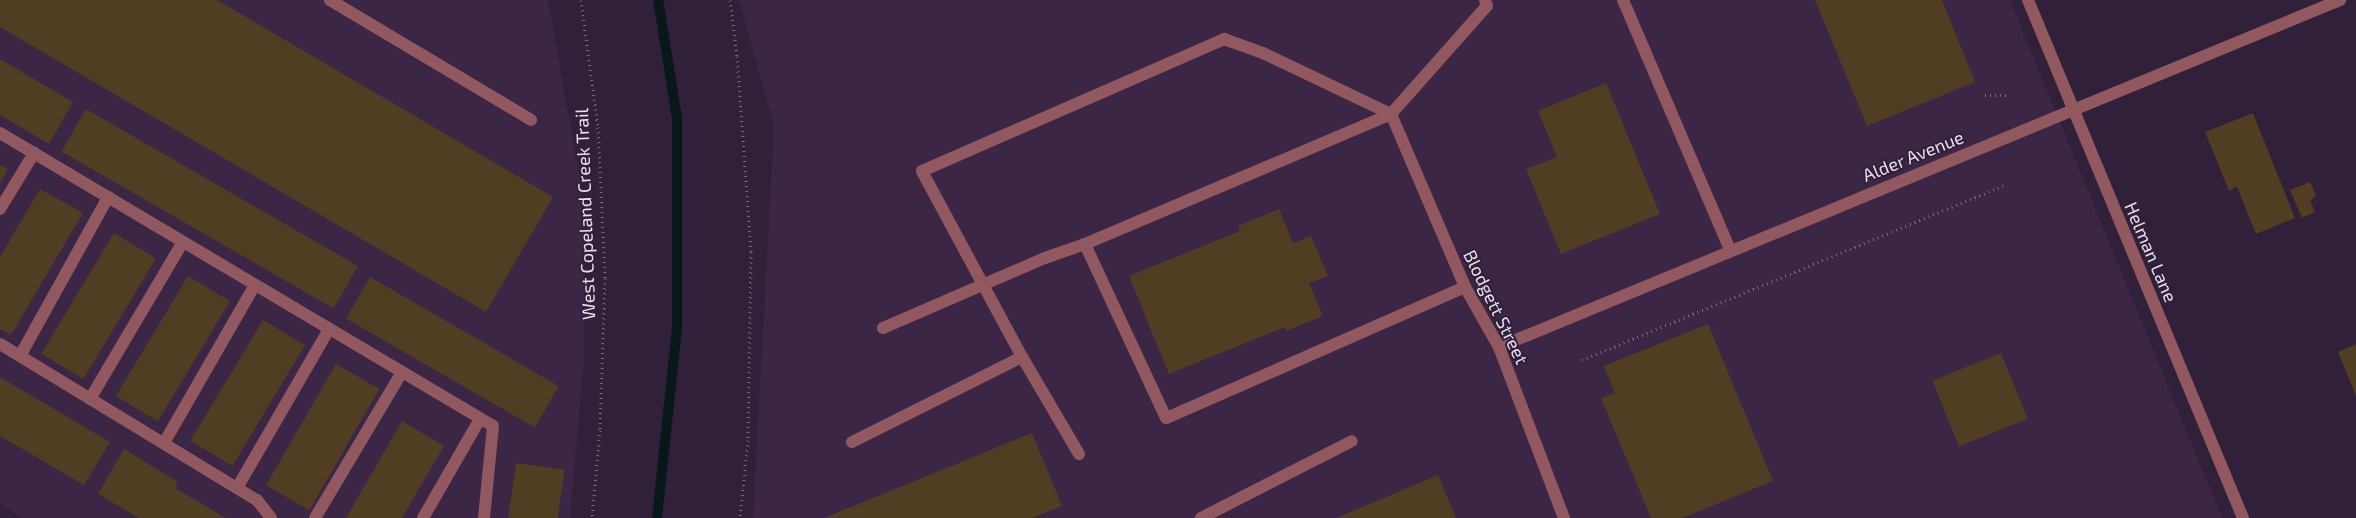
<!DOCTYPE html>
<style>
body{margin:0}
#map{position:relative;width:2356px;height:518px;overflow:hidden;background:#302039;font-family:"Exo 2",sans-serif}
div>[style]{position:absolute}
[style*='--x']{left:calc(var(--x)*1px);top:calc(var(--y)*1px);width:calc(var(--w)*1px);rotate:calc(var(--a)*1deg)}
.built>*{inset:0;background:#3b2745}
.stream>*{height:10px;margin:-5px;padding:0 5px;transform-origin:5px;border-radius:5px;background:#081718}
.building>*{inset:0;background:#503d22;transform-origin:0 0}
.path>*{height:3px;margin-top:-1.5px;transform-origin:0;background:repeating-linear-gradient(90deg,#77697e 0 1px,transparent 0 5px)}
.service>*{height:12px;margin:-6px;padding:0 6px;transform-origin:6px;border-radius:6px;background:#915860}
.minor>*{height:12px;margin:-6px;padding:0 6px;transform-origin:6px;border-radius:6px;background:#915860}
span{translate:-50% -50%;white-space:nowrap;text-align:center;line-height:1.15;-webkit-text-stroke:4px #302039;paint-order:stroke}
.street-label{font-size:18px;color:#e9dfef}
</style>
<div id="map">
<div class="built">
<div style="clip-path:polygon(0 0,548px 0,584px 202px,584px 358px,570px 518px,23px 518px,0 504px)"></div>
<div style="clip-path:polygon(739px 0,2010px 0,2222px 518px,753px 518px,774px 126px)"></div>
</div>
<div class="stream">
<div style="--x:657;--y:518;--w:191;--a:-84"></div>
<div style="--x:677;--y:328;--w:210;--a:-90"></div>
<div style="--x:677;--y:118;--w:120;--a:-99.1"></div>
</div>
<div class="building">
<div style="clip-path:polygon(0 0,217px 0,553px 197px,486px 312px,0 27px)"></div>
<div style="clip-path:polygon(1815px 0,1942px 0,1975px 82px,1867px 126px)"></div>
<div style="clip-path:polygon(0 59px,73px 102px,49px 144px,0 115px)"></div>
<div style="clip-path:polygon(1606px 83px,1660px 214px,1561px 254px,1526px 169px,1557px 157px,1538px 111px)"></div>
<div style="left:86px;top:109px;width:314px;height:49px;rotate:30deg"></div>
<div style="clip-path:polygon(2253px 113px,2295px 218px,2256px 234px,2237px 187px,2229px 191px,2205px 132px)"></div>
<div style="clip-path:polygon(0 165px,8px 169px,0 183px)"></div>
<div style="clip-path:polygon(2310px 182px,2316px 196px,2310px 200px,2315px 212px,2302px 218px,2290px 190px)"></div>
<div style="clip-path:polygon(40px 189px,83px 213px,11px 335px,0 329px,0 257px)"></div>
<div style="clip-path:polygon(1279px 209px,1293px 243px,1311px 236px,1328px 276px,1309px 283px,1323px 316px,1286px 331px,1285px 327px,1169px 374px,1129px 276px,1240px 231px,1238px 226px)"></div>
<div style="left:114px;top:233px;width:49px;height:141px;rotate:31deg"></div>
<div style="left:188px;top:276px;width:49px;height:140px;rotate:31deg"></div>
<div style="left:370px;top:277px;width:218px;height:48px;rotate:30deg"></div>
<div style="left:263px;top:320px;width:49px;height:141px;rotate:31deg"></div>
<div style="clip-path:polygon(1708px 324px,1773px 481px,1682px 518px,1651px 518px,1601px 398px,1615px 393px,1604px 366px)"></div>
<div style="clip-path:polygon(2356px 344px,2356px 396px,2338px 352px)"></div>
<div style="left:2001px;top:353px;width:71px;height:74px;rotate:68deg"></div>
<div style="left:336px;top:364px;width:50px;height:140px;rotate:30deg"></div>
<div style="clip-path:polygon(0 377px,110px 442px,84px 485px,0 436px)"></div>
<div style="clip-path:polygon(402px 421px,444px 446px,402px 518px,346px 518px)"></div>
<div style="clip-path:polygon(1032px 433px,1062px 506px,1032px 518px,824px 518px)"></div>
<div style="clip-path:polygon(124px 449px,178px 482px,175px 488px,226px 518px,139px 518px,98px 494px)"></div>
<div style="left:516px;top:463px;width:49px;height:55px;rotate:8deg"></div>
<div style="clip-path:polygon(1438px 475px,1456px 518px,1336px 518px)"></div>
</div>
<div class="path">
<div style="--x:581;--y:0;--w:128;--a:82.4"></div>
<div style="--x:598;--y:127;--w:151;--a:87.3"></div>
<div style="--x:605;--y:278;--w:152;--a:91.9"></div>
<div style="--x:600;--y:430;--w:88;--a:95.2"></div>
<div style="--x:730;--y:0;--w:56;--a:82.9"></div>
<div style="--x:737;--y:56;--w:196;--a:85.9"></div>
<div style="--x:751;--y:252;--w:188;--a:90.9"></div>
<div style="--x:748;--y:440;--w:78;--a:95.9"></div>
<div style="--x:1985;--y:95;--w:25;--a:0"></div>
<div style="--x:1582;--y:360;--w:457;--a:-22.5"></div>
</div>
<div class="service">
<div style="--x:330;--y:0;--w:234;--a:30.8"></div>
<div style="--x:1623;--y:0;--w:272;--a:66.8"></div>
<div style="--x:0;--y:133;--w:573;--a:30.72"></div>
<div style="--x:493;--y:426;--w:92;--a:95.6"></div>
<div style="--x:0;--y:209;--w:66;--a:-58.7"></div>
<div style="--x:1465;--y:287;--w:326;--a:156.3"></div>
<div style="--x:1166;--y:418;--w:192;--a:-115"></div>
<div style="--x:1085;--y:244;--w:332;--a:-23"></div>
<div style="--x:1391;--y:114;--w:144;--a:-48.4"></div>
<div style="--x:1487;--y:6;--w:6;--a:-108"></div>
<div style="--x:883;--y:328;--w:176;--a:-23.4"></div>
<div style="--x:1045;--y:258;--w:42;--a:-19.3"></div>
<div style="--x:0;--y:344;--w:301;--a:31.3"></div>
<div style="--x:257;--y:500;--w:23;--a:52"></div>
<div style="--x:20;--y:356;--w:182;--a:-61"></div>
<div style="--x:90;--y:399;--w:182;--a:-59.4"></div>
<div style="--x:852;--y:442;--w:190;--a:-26.6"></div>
<div style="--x:164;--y:443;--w:182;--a:-60.1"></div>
<div style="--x:1079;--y:454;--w:113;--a:-120.4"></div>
<div style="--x:1022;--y:357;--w:211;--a:-118.3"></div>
<div style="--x:922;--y:171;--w:330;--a:-23.6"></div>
<div style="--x:1224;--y:39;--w:41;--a:19.7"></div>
<div style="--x:1263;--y:53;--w:142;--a:25.5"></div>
<div style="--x:237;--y:488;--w:184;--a:-59.9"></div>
<div style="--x:315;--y:518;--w:170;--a:-59.2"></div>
<div style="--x:423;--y:518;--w:114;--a:-60.1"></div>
<div style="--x:1201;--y:518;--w:169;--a:-27"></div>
</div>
<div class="minor">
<div style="--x:2028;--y:0;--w:561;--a:67.46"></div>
<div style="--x:1391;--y:114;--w:188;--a:66.8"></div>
<div style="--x:1465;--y:287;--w:69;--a:60.5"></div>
<div style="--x:1499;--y:347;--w:183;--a:69.2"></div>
<div style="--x:1499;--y:347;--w:910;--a:-22.42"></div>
</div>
<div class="street-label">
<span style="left:1913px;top:156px;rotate:-22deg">Alder Avenue</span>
<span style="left:585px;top:214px;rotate:-92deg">West Copeland Creek Trail</span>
<span style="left:2151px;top:252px;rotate:67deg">Helman Lane</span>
<span style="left:1496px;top:307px;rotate:64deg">Blodgett Street</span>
</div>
</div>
